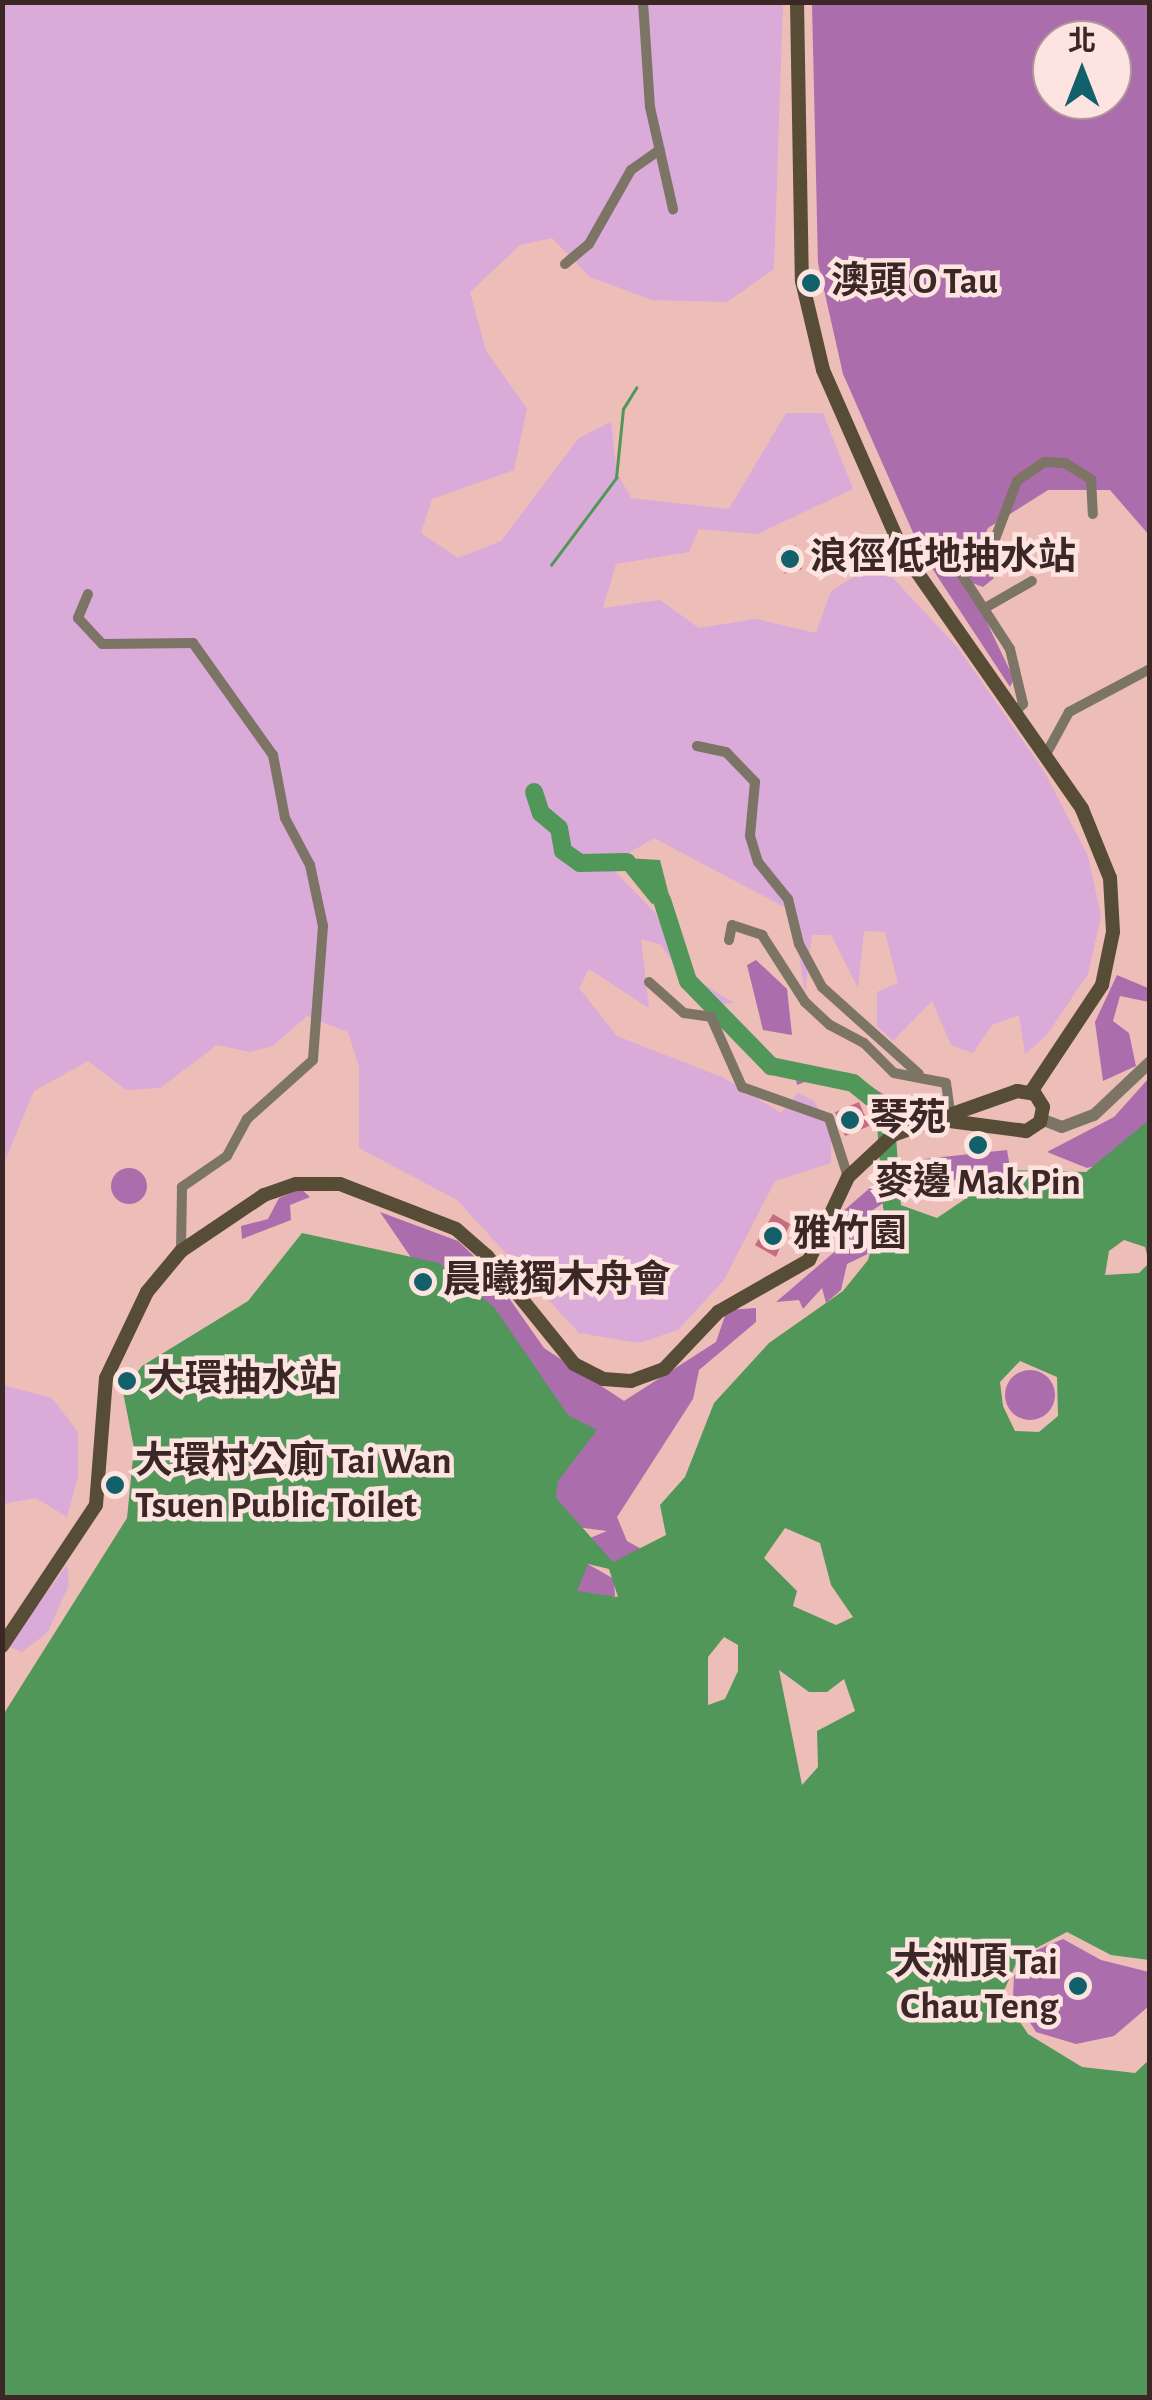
<!DOCTYPE html>
<meta charset="utf-8">
<style>
body{margin:0}
#map{position:relative;width:1152px;height:2400px;overflow:hidden;background:#edbdb7;font-family:"Alegreya Sans","Noto Sans TC",sans-serif}
div>[style]{position:absolute}
[style*='--x']{left:calc(var(--x)*1px);top:calc(var(--y)*1px);width:calc(var(--w)*1px);rotate:calc(var(--a)*1deg)}
.green>*{inset:0;background:#daaad9}
.forest>*{inset:0;background:#ab6dac}
.round{border-radius:50%}
.water>*{inset:0;background:#519759}
.stream>*{height:2.5px;margin:-1.25px;padding:0 1.25px;transform-origin:1.25px;border-radius:1.25px;background:#519759}
.river>*{height:18px;margin:-9px;padding:0 9px;transform-origin:9px;border-radius:9px;background:#519759}
.building>*{inset:0;background:#c66c80;transform-origin:0 0}
.minor>*{height:10px;margin:-5px;padding:0 5px;transform-origin:5px;border-radius:5px;background:#7c7565}
.tertiary>*{height:12px;margin:-6px;padding:0 6px;transform-origin:6px;border-radius:6px;background:#7c7565}
.secondary>*{height:14px;margin:-7px;padding:0 7px;transform-origin:7px;border-radius:7px;background:#574d36}
.dots>*{width:28px;height:28px;translate:-50% -50%;box-sizing:border-box;border:5px solid #fde4e1;border-radius:50%}
span{translate:-50% -50%;white-space:nowrap;text-align:center;line-height:1.15;-webkit-text-stroke:9px #fde4e1;paint-order:stroke}
.poi-label{font-size:38px;color:#3b2826;font-weight:700}
.left{translate:0 -50%;text-align:left}
.right{translate:-100% -50%;text-align:right}
.frame{position:absolute;inset:0;border:5px solid #3b2826;pointer-events:none}
.north{position:absolute;left:1032px;top:20px;width:100px;height:100px;box-sizing:border-box;background:#fde4e1;border:2px solid #af9996;border-radius:50%;rotate:0deg;font-size:28px;font-weight:700;line-height:40px;text-align:center;color:#3b2826}
.north::after{content:'';display:block;margin:auto;width:35px;height:45px;background:#12616a;clip-path:polygon(50% 0,100% 100%,50% 72%,0 100%)}
</style>
<div id="map">
<div class="green">
<div style="clip-path:polygon(3px 3px,783px 3px,774px 269px,727px 302px,652px 300px,590px 277px,552px 238px,520px 245px,470px 292px,486px 351px,527px 409px,514px 470px,432px 499px,421px 533px,458px 558px,501px 541px,579px 438px,611px 422px,617px 473px,631px 498px,729px 509px,786px 413px,823px 413px,853px 489px,757px 534px,699px 529px,689px 552px,616px 564px,603px 608px,660px 600px,699px 628px,756px 619px,816px 633px,831px 591px,878px 562px,958px 648px,1044px 771px,1088px 856px,1101px 916px,1088px 974px,1046px 1036px,1025px 1054px,1019px 1015px,992px 1025px,973px 1053px,951px 1045px,932px 1001px,893px 1041px,877px 1026px,877px 992px,898px 983px,885px 932px,864px 931px,858px 988px,831px 935px,812px 935px,805px 992px,792px 911px,654px 838px,609px 865px,656px 914px,689px 975px,734px 1003px,703px 1007px,660px 944px,641px 939px,649px 1008px,589px 969px,579px 988px,617px 1036px,724px 1078px,781px 1113px,798px 1093px,814px 1101px,831px 1131px,831px 1163px,775px 1181px,724px 1280px,678px 1330px,639px 1343px,579px 1333px,457px 1200px,359px 1148px,359px 1067px,348px 1032px,307px 1016px,273px 1046px,250px 1052px,217px 1045px,160px 1088px,126px 1090px,88px 1061px,34px 1091px,3px 1165px)"></div>
<div style="clip-path:polygon(2px 1385px,52px 1398px,78px 1432px,78px 1477px,67px 1517px,36px 1498px,3px 1504px)"></div>
<div style="clip-path:polygon(67px 1565px,69px 1585px,47px 1633px,22px 1652px,7px 1646px)"></div>
</div>
<div class="forest">
<div style="clip-path:polygon(evenodd,812px 3px,1149px 3px,1149px 535px,1110px 490px,1048px 490px,988px 528px,975px 554px,994px 578px,983px 587px,967px 581px,1014px 679px,1010px 687px,922px 553px,843px 374px,818px 263px,812px 3px,1052px 40px,1112px 40px,1112px 100px,1052px 100px,1052px 40px)"></div>
<div style="clip-path:polygon(756px 960px,787px 989px,792px 1035px,763px 1030px,747px 965px)"></div>
<div style="clip-path:polygon(1117px 975px,1148px 988px,1149px 1002px,1120px 996px,1113px 1021px,1129px 1033px,1136px 1066px,1103px 1081px,1095px 1022px)"></div>
<div style="clip-path:polygon(794px 1067px,850px 1073px,905px 1108px,884px 1128px,857px 1088px,812px 1079px,797px 1085px)"></div>
<div style="clip-path:polygon(1149px 1078px,1147px 1154px,1087px 1168px,1047px 1152px,1114px 1117px)"></div>
<div style="clip-path:polygon(1007px 1150px,1011px 1173px,908px 1186px,870px 1212px,879px 1219px,880px 1248px,847px 1264px,841px 1290px,826px 1303px,822px 1288px,803px 1309px,799px 1300px,776px 1302px,839px 1248px,841px 1213px,886px 1174px,906px 1161px)"></div>
<div class="round" style="left:111px;top:1168px;width:36px;height:36px"></div>
<div style="clip-path:polygon(301px 1189px,310px 1197px,290px 1205px,291px 1220px,242px 1239px,241px 1226px,268px 1219px,279px 1198px)"></div>
<div style="clip-path:polygon(380px 1212px,458px 1241px,490px 1271px,544px 1348px,624px 1401px,716px 1342px,727px 1310px,756px 1308px,756px 1322px,699px 1370px,693px 1399px,617px 1517px,627px 1541px,652px 1555px,623px 1572px,584px 1560px,573px 1545px,607px 1531px,576px 1527px,547px 1500px,542px 1399px,412px 1259px)"></div>
<div class="round" style="left:1005px;top:1370px;width:50px;height:50px"></div>
<div style="clip-path:polygon(586px 1563px,614px 1579px,615px 1596px,581px 1602px,574px 1585px)"></div>
<div style="clip-path:polygon(1063px 1939px,1101px 1960px,1149px 1972px,1149px 2006px,1114px 2036px,1076px 2044px,1036px 2032px,1013px 1996px,1014px 1976px,1032px 1952px)"></div>
</div>
<div class="water">
<div style="clip-path:polygon(625px 858px,660px 860px,670px 899px,652px 904px,622px 867px)"></div>
<div style="clip-path:polygon(evenodd,1149px 1120px,1149px 1960px,1111px 1955px,1067px 1932px,1019px 1957px,1002px 1995px,1028px 2034px,1082px 2067px,1135px 2073px,1149px 2060px,1149px 2397px,3px 2397px,3px 1715px,127px 1518px,134px 1448px,123px 1392px,142px 1366px,248px 1301px,302px 1233px,439px 1263px,494px 1307px,568px 1415px,597px 1430px,558px 1481px,556px 1498px,613px 1562px,666px 1535px,660px 1505px,685px 1477px,714px 1403px,769px 1343px,843px 1291px,868px 1260px,881px 1214px,895px 1203px,937px 1218px,1008px 1170px,1086px 1172px,1149px 1120px,1124px 1240px,1145px 1247px,1149px 1263px,1139px 1273px,1105px 1275px,1109px 1251px,1124px 1240px,1149px 1120px,1020px 1361px,1057px 1377px,1058px 1416px,1039px 1432px,1015px 1431px,1003px 1406px,1000px 1382px,1020px 1361px,1149px 1120px,785px 1528px,820px 1543px,831px 1585px,853px 1617px,836px 1625px,793px 1606px,797px 1591px,764px 1558px,785px 1528px,1149px 1120px,588px 1564px,609px 1569px,618px 1597px,577px 1591px,588px 1564px,1149px 1120px,724px 1637px,738px 1645px,738px 1671px,725px 1699px,708px 1705px,708px 1657px,724px 1637px,1149px 1120px,779px 1670px,809px 1692px,827px 1692px,844px 1679px,855px 1711px,817px 1731px,818px 1767px,802px 1785px,779px 1670px)"></div>
</div>
<div class="stream">
<div style="--x:551;--y:565;--w:109;--a:-53.2"></div>
<div style="--x:616;--y:478;--w:69;--a:-84.2"></div>
<div style="--x:623;--y:409;--w:25;--a:-58"></div>
</div>
<div class="river">
<div style="--x:534;--y:792;--w:22;--a:72"></div>
<div style="--x:541;--y:813;--w:23;--a:40"></div>
<div style="--x:559;--y:828;--w:23;--a:80"></div>
<div style="--x:563;--y:851;--w:21;--a:35"></div>
<div style="--x:580;--y:863;--w:47;--a:-1.2"></div>
<div style="--x:662;--y:900;--w:85;--a:72.2"></div>
<div style="--x:688;--y:981;--w:119;--a:45.7"></div>
<div style="--x:771;--y:1066;--w:84;--a:11.7"></div>
<div style="--x:853;--y:1083;--w:41;--a:39.1"></div>
<div style="--x:885;--y:1109;--w:98;--a:85.9"></div>
</div>
<div class="building">
<div style="left:796px;top:545px;width:25px;height:18px;rotate:76deg"></div>
<div style="left:859px;top:1102px;width:26px;height:26px;rotate:67deg"></div>
<div style="clip-path:polygon(773px 1214px,790px 1224px,776px 1257px,755px 1245px)"></div>
</div>
<div class="minor">
<div style="--x:643;--y:2;--w:105;--a:86.2"></div>
<div style="--x:650;--y:107;--w:105;--a:77.3"></div>
<div style="--x:565;--y:264;--w:31;--a:-40"></div>
<div style="--x:589;--y:244;--w:85;--a:-60.4"></div>
<div style="--x:631;--y:170;--w:35;--a:-35"></div>
<div style="--x:88;--y:594;--w:26;--a:113"></div>
<div style="--x:78;--y:618;--w:35;--a:47"></div>
<div style="--x:102;--y:644;--w:91;--a:-0.6"></div>
<div style="--x:193;--y:643;--w:138;--a:54.5"></div>
<div style="--x:273;--y:755;--w:64;--a:79.2"></div>
<div style="--x:285;--y:818;--w:53;--a:62"></div>
<div style="--x:310;--y:865;--w:62;--a:78"></div>
<div style="--x:323;--y:926;--w:134;--a:94.3"></div>
<div style="--x:313;--y:1060;--w:89;--a:138.2"></div>
<div style="--x:247;--y:1119;--w:42;--a:118.4"></div>
<div style="--x:227;--y:1156;--w:55;--a:145.4"></div>
<div style="--x:182;--y:1187;--w:64;--a:90.9"></div>
<div style="--x:985;--y:608;--w:54;--a:-29.9"></div>
<div style="--x:1014;--y:713;--w:13;--a:-45"></div>
<div style="--x:1023;--y:704;--w:57;--a:-103.3"></div>
<div style="--x:1010;--y:649;--w:95;--a:-123"></div>
<div style="--x:958;--y:569;--w:48;--a:-39"></div>
<div style="--x:995;--y:539;--w:62;--a:-69.2"></div>
<div style="--x:1017;--y:481;--w:33;--a:-35"></div>
<div style="--x:1044;--y:462;--w:21;--a:3"></div>
<div style="--x:1065;--y:463;--w:31;--a:32"></div>
<div style="--x:1091;--y:479;--w:35;--a:87"></div>
<div style="--x:697;--y:746;--w:30;--a:12"></div>
<div style="--x:726;--y:752;--w:42;--a:46"></div>
<div style="--x:755;--y:782;--w:54;--a:95.3"></div>
<div style="--x:750;--y:836;--w:27;--a:73"></div>
<div style="--x:758;--y:862;--w:48;--a:51"></div>
<div style="--x:788;--y:899;--w:46;--a:76.3"></div>
<div style="--x:799;--y:944;--w:49;--a:61.9"></div>
<div style="--x:822;--y:987;--w:130;--a:41.9"></div>
<div style="--x:1045;--y:756;--w:50;--a:-61.4"></div>
<div style="--x:1069;--y:712;--w:92;--a:-28"></div>
<div style="--x:729;--y:940;--w:15;--a:-79"></div>
<div style="--x:732;--y:925;--w:32;--a:18"></div>
<div style="--x:762;--y:935;--w:80;--a:57.3"></div>
<div style="--x:805;--y:1002;--w:34;--a:43"></div>
<div style="--x:830;--y:1025;--w:38;--a:28"></div>
<div style="--x:864;--y:1043;--w:42;--a:45"></div>
<div style="--x:894;--y:1073;--w:53;--a:10.9"></div>
<div style="--x:946;--y:1083;--w:37;--a:82"></div>
<div style="--x:649;--y:982;--w:47;--a:41.5"></div>
<div style="--x:684;--y:1013;--w:27;--a:8"></div>
<div style="--x:711;--y:1017;--w:77;--a:66.1"></div>
<div style="--x:742;--y:1087;--w:92;--a:19.6"></div>
<div style="--x:829;--y:1118;--w:62;--a:72.1"></div>
</div>
<div class="tertiary">
<div style="--x:1041;--y:1119;--w:22;--a:21"></div>
<div style="--x:1062;--y:1127;--w:34;--a:-21"></div>
<div style="--x:1094;--y:1115;--w:77;--a:-43.4"></div>
</div>
<div class="secondary">
<div style="--x:797;--y:2;--w:279;--a:89"></div>
<div style="--x:802;--y:281;--w:91;--a:76.7"></div>
<div style="--x:823;--y:370;--w:199;--a:66.3"></div>
<div style="--x:903;--y:552;--w:313;--a:55.1"></div>
<div style="--x:1082;--y:809;--w:74;--a:67.9"></div>
<div style="--x:1110;--y:878;--w:54;--a:86.8"></div>
<div style="--x:1113;--y:932;--w:54;--a:101.7"></div>
<div style="--x:1102;--y:985;--w:128;--a:123.6"></div>
<div style="--x:2;--y:1646;--w:169;--a:-56.3"></div>
<div style="--x:96;--y:1505;--w:127;--a:-85.5"></div>
<div style="--x:106;--y:1378;--w:95;--a:-64.5"></div>
<div style="--x:147;--y:1292;--w:53;--a:-50.3"></div>
<div style="--x:181;--y:1251;--w:100;--a:-34"></div>
<div style="--x:264;--y:1195;--w:34;--a:-19"></div>
<div style="--x:296;--y:1184;--w:44;--a:0"></div>
<div style="--x:340;--y:1184;--w:124;--a:21.2"></div>
<div style="--x:456;--y:1229;--w:41;--a:41.1"></div>
<div style="--x:487;--y:1256;--w:139;--a:51.1"></div>
<div style="--x:574;--y:1364;--w:33;--a:27"></div>
<div style="--x:603;--y:1379;--w:28;--a:4"></div>
<div style="--x:631;--y:1381;--w:35;--a:-20"></div>
<div style="--x:664;--y:1369;--w:79;--a:-46.5"></div>
<div style="--x:718;--y:1312;--w:105;--a:-29.7"></div>
<div style="--x:809;--y:1260;--w:92;--a:-64.8"></div>
<div style="--x:848;--y:1177;--w:62;--a:-43"></div>
<div style="--x:893;--y:1135;--w:132;--a:-19.5"></div>
<div style="--x:1017;--y:1091;--w:18;--a:9"></div>
<div style="--x:1035;--y:1094;--w:15;--a:58"></div>
<div style="--x:1043;--y:1107;--w:15;--a:101"></div>
<div style="--x:1040;--y:1122;--w:17;--a:147"></div>
<div style="--x:1026;--y:1131;--w:77;--a:-172.5"></div>
</div>
<div class="dots">
<div style="left:811px;top:283px;background:#12616a"></div>
<div style="left:790px;top:559px;background:#12616a"></div>
<div style="left:850px;top:1120px;background:#12616a"></div>
<div style="left:978px;top:1145px;background:#12616a"></div>
<div style="left:773px;top:1236px;background:#12616a"></div>
<div style="left:423px;top:1282px;background:#12616a"></div>
<div style="left:127px;top:1381px;background:#12616a"></div>
<div style="left:115px;top:1485px;background:#12616a"></div>
<div style="left:1078px;top:1986px;background:#12616a"></div>
</div>
<div class="poi-label">
<span class="left" style="left:831px;top:283px">澳頭 O Tau</span>
<span class="left" style="left:810px;top:559px">浪徑低地抽水站</span>
<span class="left" style="left:870px;top:1120px">琴苑</span>
<span style="left:978px;top:1184px">麥邊 Mak Pin</span>
<span class="left" style="left:793px;top:1236px">雅竹園</span>
<span class="left" style="left:443px;top:1282px">晨曦獨木舟會</span>
<span class="left" style="left:147px;top:1381px">大環抽水站</span>
<span class="left" style="left:135px;top:1485px">大環村公廁 Tai Wan<br>Tsuen Public Toilet</span>
<span class="right" style="left:1058px;top:1986px">大洲頂 Tai<br>Chau Teng</span>
</div>
<div class="frame"></div>
<div class="north">北</div>
</div>
